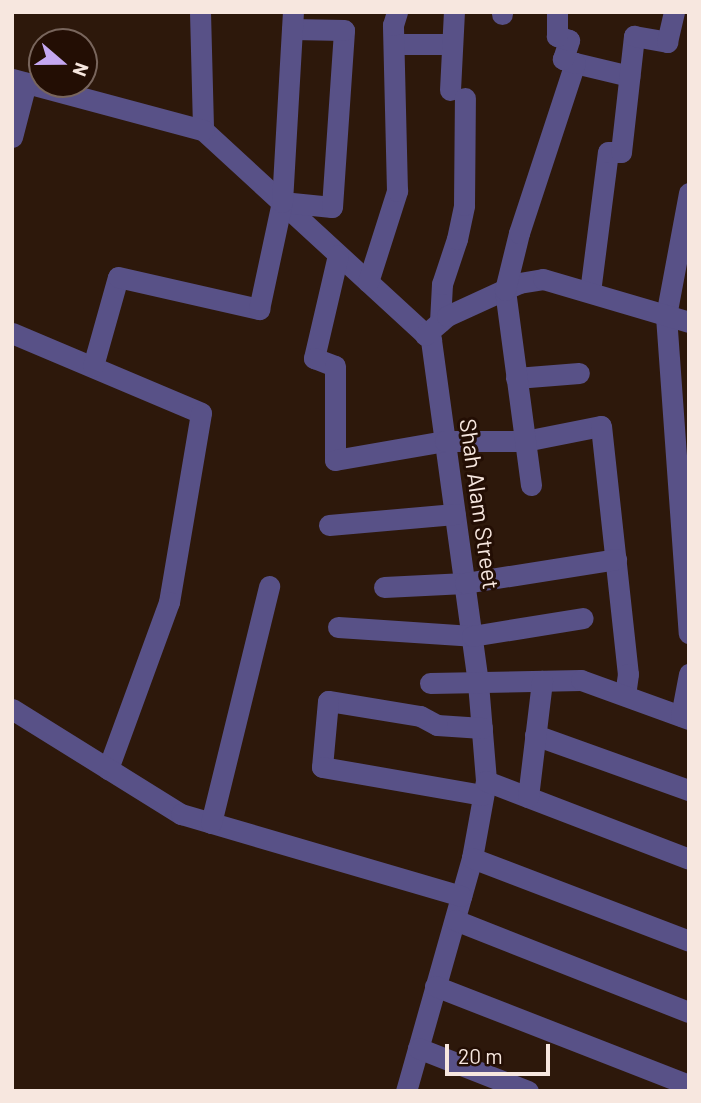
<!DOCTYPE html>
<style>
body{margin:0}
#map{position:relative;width:701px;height:1103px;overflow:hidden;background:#2d180b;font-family:Barlow,sans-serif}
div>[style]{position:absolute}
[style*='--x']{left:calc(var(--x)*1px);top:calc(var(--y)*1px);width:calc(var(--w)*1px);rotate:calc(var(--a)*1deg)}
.minor>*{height:21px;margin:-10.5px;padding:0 10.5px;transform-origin:10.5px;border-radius:10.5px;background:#585187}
span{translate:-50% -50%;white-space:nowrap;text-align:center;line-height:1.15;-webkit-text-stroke:6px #230e04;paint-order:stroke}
.street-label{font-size:23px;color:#f7e7df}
.frame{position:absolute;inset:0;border:14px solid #f7e7df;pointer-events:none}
.north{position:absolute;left:28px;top:28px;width:70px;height:70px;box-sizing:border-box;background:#230e04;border:2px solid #78655c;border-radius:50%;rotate:110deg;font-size:19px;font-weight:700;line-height:28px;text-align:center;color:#f7e7df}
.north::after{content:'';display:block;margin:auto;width:24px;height:32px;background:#c4a7f1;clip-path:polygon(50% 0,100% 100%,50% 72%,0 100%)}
.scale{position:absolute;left:445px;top:1044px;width:105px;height:32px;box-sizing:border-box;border:4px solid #f7e7df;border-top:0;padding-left:9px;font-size:21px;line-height:24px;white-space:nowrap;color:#f7e7df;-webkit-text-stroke:5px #230e04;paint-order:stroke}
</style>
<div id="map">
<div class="minor">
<div style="--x:200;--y:12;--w:118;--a:88.5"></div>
<div style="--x:203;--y:130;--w:310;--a:42.6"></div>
<div style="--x:431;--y:340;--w:346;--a:82.2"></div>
<div style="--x:478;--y:683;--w:98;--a:85.3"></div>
<div style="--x:486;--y:781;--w:78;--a:100.3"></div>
<div style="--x:472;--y:858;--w:242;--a:105.8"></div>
<div style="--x:502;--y:14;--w:2;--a:-90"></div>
<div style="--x:394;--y:44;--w:58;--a:0"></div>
<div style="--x:575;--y:63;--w:56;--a:13.5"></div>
<div style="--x:12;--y:79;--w:198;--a:15"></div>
<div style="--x:450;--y:90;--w:78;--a:-87.1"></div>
<div style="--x:12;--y:137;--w:56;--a:-75.5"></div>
<div style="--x:689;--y:193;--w:125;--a:100.6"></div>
<div style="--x:666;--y:316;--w:318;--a:85.9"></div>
<div style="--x:282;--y:202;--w:50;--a:5.7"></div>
<div style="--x:332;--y:207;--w:177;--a:-86.1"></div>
<div style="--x:344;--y:30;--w:52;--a:-178.9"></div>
<div style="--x:338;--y:255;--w:106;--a:103.1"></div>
<div style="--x:314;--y:358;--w:22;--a:21"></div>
<div style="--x:335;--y:366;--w:94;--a:90"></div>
<div style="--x:335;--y:460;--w:112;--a:-9.8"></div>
<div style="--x:445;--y:441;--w:80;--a:0"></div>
<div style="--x:525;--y:441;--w:77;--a:-11.2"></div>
<div style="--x:601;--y:426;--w:249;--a:83.8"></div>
<div style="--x:628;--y:674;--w:21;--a:98"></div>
<div style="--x:368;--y:282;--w:96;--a:-72.3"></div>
<div style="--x:397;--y:191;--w:166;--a:-91.4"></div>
<div style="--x:393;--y:25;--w:14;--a:-73"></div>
<div style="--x:590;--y:292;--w:141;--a:-82.7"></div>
<div style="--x:608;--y:152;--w:13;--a:0"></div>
<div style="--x:621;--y:152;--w:117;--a:-83.6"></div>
<div style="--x:634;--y:36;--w:34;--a:10"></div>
<div style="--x:667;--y:42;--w:31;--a:-77"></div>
<div style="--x:440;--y:322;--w:38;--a:-87"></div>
<div style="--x:442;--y:284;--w:47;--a:-71.6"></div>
<div style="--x:457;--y:239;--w:35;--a:-78"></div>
<div style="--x:464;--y:205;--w:107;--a:-89.5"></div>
<div style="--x:12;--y:333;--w:205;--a:22.9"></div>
<div style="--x:201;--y:413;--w:192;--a:99.6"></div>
<div style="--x:169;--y:602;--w:178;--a:110.1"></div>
<div style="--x:425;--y:335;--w:29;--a:-41"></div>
<div style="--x:447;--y:316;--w:79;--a:-24.6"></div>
<div style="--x:519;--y:283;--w:24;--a:-9"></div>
<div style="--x:543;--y:279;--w:152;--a:16.4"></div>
<div style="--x:93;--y:366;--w:92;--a:-74.3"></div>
<div style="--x:118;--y:277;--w:145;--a:12.8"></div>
<div style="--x:259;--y:309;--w:109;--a:-77.9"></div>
<div style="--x:282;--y:202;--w:190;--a:-86.7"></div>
<div style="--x:516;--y:378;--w:63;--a:-4.5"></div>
<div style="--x:531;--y:485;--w:197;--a:-97.6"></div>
<div style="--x:505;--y:290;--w:59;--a:-76.2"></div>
<div style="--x:519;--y:233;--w:179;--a:-71.8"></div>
<div style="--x:575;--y:63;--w:13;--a:-162"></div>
<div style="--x:563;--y:59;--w:20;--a:-72"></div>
<div style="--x:569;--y:40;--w:13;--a:-162"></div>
<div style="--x:557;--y:36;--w:24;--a:-90"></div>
<div style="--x:329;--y:525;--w:126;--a:-5"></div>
<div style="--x:384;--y:587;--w:81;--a:-2.8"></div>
<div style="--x:465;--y:583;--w:153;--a:-9"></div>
<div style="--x:338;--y:627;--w:134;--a:3.8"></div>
<div style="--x:472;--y:636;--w:112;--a:-9.2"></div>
<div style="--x:430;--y:683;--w:151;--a:-1.1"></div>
<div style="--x:581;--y:680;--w:115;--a:19.9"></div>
<div style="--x:12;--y:709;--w:199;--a:31.9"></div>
<div style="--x:181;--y:814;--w:292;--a:16.3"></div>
<div style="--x:681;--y:716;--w:43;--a:-79.2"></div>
<div style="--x:482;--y:728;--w:45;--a:-176.2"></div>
<div style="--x:437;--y:725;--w:19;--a:-152"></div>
<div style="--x:420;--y:716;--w:93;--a:-170.7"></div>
<div style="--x:328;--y:701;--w:66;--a:95.2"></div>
<div style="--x:322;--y:767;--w:163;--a:9.9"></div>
<div style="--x:535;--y:735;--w:164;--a:19.7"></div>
<div style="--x:486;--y:781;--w:217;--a:21"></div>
<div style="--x:528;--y:797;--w:117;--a:-83.1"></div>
<div style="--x:211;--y:823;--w:244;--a:-76.2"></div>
<div style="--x:472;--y:858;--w:232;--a:20.9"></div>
<div style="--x:455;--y:920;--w:251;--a:21.5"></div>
<div style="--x:435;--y:986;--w:273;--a:21.3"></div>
<div style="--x:418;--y:1048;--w:118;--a:21.4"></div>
</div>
<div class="street-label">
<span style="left:480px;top:504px;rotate:82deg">Shah Alam Street</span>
</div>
<div class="frame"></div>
<div class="north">N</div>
<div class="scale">20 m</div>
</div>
